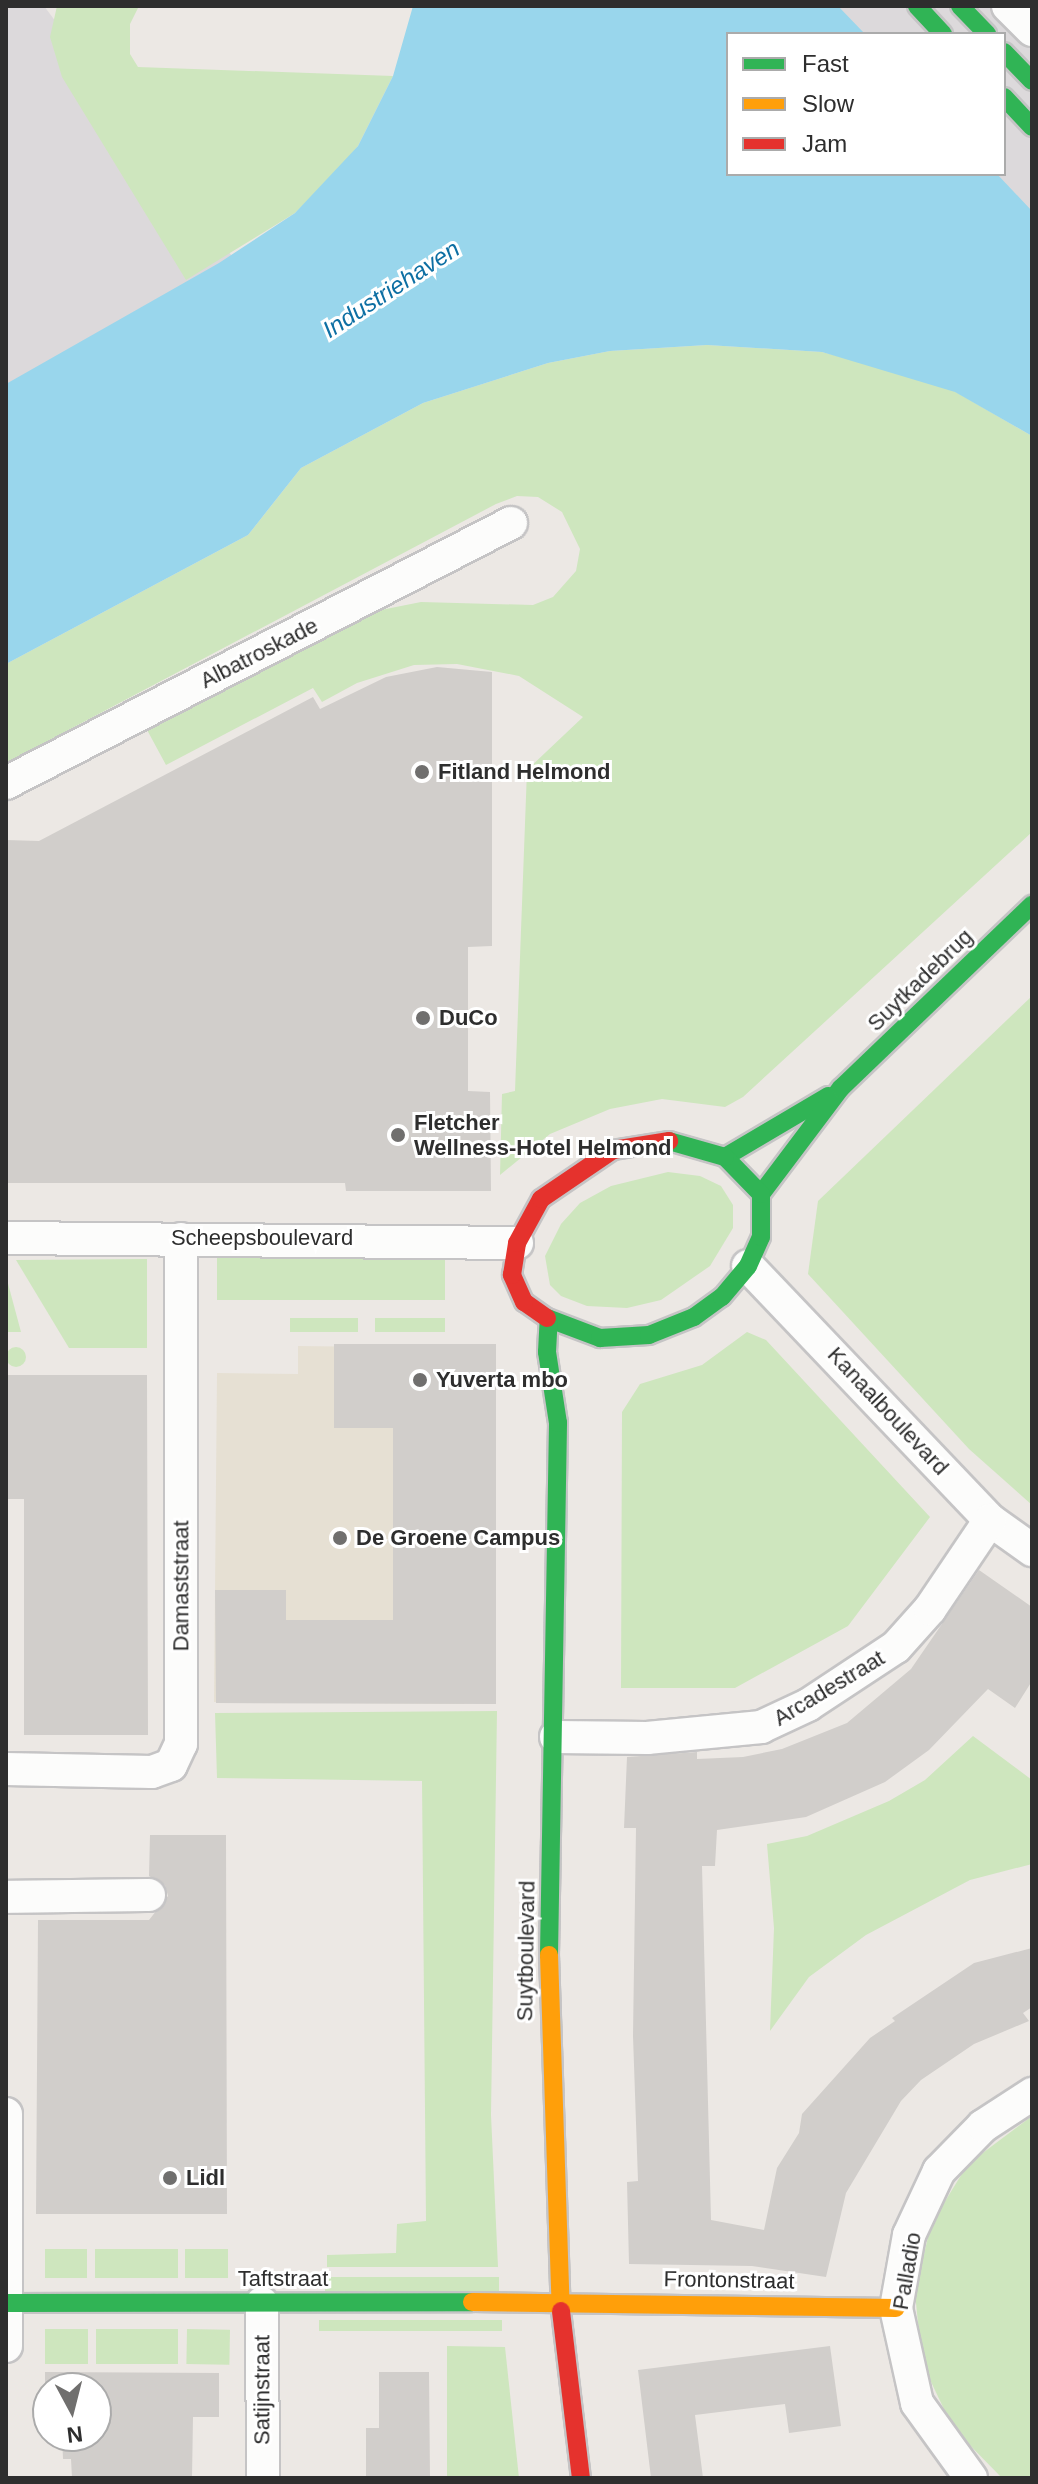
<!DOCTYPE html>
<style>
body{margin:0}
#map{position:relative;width:1038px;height:2484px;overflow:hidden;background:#ece8e4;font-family:Helvetica,sans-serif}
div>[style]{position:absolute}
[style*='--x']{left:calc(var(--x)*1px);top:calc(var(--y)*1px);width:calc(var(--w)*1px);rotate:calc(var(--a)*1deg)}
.industrial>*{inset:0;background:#dcd9db}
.education>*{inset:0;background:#e6e0d3}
.green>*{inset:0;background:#cee6be;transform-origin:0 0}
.round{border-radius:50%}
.water>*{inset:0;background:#99d6ec}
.building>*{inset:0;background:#d1cecb}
.roads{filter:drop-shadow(2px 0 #c5c4c5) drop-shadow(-2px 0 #c5c4c5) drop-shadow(0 2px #c5c4c5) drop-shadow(0 -2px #c5c4c5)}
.street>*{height:32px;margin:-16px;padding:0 16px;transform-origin:16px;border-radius:16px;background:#fcfcfb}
.fast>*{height:18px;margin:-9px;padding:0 9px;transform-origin:9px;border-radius:9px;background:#30b455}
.slow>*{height:18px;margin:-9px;padding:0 9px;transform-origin:9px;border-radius:9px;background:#ff9f0a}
.jam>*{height:18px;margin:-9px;padding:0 9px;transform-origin:9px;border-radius:9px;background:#e5322d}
.dots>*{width:22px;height:22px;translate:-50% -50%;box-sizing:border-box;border:4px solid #fff;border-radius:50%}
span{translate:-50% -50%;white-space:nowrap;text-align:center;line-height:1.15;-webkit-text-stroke:6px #fff;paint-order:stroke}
.street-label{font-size:22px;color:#2e2e2e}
.poi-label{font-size:22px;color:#2e2e2e;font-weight:700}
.left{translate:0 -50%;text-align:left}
.water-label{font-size:24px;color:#0d6fa3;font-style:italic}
.frame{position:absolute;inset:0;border:8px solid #2e2e2e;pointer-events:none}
.legend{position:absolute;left:726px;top:32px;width:280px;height:144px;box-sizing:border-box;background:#fff;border:2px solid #ababab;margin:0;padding:10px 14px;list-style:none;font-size:24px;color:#2e2e2e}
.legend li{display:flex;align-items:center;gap:16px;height:40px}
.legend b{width:40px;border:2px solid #ababab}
.north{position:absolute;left:32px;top:2372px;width:80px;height:80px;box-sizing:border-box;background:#fff;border:2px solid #ababab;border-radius:50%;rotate:173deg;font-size:22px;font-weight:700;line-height:32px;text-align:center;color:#2e2e2e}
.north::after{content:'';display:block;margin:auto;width:28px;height:36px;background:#706f6e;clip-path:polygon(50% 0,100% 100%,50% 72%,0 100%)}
</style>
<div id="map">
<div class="industrial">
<div style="clip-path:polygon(6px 6px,44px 6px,265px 300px,6px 442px)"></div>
<div style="clip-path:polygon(747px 6px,1032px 6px,1032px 258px,953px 174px,1004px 174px,1004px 34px,792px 34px)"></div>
</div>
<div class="education">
<div style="clip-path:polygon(298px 1346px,465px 1348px,464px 1704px,214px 1702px,217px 1373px,298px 1374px)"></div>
</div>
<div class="green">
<div style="clip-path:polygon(57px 6px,139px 6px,130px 24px,130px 54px,138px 67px,393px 76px,358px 146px,332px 177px,295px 213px,186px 280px,62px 77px,50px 37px)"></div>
<div style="clip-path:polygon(707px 345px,822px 352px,919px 377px,956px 392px,1032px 436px,1032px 832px,743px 1097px,725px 1107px,662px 1099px,610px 1109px,550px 1134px,500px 1175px,502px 1094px,515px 1091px,527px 770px,583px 717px,519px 676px,457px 664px,414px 665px,357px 683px,322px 702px,313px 688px,166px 765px,146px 728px,356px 615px,421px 602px,533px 605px,553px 597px,576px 571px,580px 549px,562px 512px,538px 497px,517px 496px,496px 504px,6px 763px,6px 664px,248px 535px,301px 468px,423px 403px,548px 363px,610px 351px)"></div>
<div style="clip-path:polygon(1032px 996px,1032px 1505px,969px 1449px,808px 1274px,818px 1201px)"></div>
<div style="clip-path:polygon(668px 1172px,700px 1176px,721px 1186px,733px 1205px,733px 1228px,710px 1266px,661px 1300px,627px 1308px,587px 1306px,561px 1296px,550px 1285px,545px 1256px,561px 1224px,580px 1203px,611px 1186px)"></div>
<div style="left:445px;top:1258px;width:42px;height:228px;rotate:90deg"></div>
<div style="clip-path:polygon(147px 1259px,147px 1348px,69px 1348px,16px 1260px)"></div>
<div style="clip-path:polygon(6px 1276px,21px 1332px,6px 1332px)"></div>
<div style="left:290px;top:1318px;width:68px;height:14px"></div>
<div style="left:375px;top:1318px;width:70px;height:14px"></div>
<div style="clip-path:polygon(747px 1332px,766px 1340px,930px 1517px,848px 1626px,735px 1688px,621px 1688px,622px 1412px,640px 1384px,702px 1365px)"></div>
<div class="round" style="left:6px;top:1347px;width:20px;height:20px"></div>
<div style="clip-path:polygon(497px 1711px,491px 2115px,498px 2267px,327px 2267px,327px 2255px,396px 2253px,397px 2224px,426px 2221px,422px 1781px,217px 1778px,215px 1713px)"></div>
<div style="clip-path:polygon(973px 1736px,1032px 1780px,1032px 1864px,970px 1880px,866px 1935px,809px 1977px,770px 2031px,774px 1928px,767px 1844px,807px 1836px,889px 1801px,925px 1780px)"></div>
<div style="clip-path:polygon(1032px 2116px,1032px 2478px,1002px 2478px,953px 2428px,922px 2363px,915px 2293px,931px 2224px,968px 2164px)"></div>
<div style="left:45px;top:2249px;width:42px;height:29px"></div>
<div style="left:95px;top:2249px;width:83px;height:29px"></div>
<div style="left:185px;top:2249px;width:43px;height:29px"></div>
<div style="left:325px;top:2277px;width:174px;height:15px"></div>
<div style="left:319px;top:2320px;width:183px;height:11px"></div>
<div style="left:45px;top:2329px;width:43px;height:35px"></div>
<div style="left:96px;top:2329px;width:82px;height:35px"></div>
<div style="left:187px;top:2329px;width:43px;height:35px;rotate:1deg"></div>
<div style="clip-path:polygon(447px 2346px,505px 2347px,519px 2478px,447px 2478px)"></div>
</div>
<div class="water">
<div style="clip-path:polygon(413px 6px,838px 6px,865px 34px,728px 34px,728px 174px,997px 174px,1032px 211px,1032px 436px,955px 392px,822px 352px,707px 345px,610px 351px,548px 363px,423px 403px,301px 468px,248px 535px,6px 664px,6px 384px,219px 263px,295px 213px,358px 146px,393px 76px)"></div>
</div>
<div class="building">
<div style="clip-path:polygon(437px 667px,492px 672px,492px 946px,468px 947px,468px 1091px,490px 1092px,491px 1191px,346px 1191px,345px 1183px,6px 1183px,6px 840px,39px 841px,313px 697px,320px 709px,386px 677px)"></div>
<div style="clip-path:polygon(334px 1344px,496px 1344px,496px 1704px,216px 1703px,215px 1590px,286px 1590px,286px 1620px,393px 1620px,393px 1428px,334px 1428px)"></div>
<div style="clip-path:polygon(6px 1375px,147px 1375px,148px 1735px,24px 1735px,24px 1499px,6px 1499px)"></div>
<div style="clip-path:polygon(979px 1570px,1032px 1607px,1032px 1681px,1015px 1708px,988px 1689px,929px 1750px,885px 1782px,806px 1817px,717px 1830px,715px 1866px,702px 1866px,711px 2220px,764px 2230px,777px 2168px,799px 2133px,802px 2114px,870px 2038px,895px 2021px,892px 2018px,974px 1963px,1032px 1948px,1032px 2007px,1023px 2013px,1029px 2021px,974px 2044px,921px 2080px,901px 2101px,846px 2193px,826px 2277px,752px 2266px,629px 2264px,627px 2182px,638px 2181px,633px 2036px,636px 1828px,624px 1828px,627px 1757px,697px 1752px,697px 1759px,743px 1757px,782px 1749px,847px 1723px,911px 1669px)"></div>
<div style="clip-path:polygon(150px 1835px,226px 1835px,227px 2214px,36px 2214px,38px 1920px,149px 1920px,168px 1896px,165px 1885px,149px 1876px)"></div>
<div style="clip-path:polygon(830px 2346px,841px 2426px,789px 2433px,785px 2404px,695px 2415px,703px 2478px,651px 2478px,638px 2370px)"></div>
<div style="clip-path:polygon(45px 2372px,219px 2373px,219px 2417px,193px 2417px,192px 2478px,72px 2478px,71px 2459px,63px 2459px,62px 2436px,96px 2436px,96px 2388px,48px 2388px,45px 2417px)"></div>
<div style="clip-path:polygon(379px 2372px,429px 2372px,430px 2478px,366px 2478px,366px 2428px,379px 2428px)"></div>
</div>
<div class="roads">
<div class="street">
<div style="--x:1008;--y:6;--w:34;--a:45"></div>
<div style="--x:6;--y:783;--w:568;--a:-27.24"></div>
<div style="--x:6;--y:1238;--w:511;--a:0.56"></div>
<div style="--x:748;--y:1266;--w:351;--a:46.4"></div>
<div style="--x:990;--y:1520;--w:52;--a:35.5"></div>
<div style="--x:556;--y:1737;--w:91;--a:0.6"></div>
<div style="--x:647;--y:1738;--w:115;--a:-5.5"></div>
<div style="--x:761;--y:1727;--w:52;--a:-25.1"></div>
<div style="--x:808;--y:1705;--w:105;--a:-33.4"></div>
<div style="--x:896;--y:1647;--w:51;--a:-48.2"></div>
<div style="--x:930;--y:1609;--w:107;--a:-56"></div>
<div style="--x:6;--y:1769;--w:146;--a:1.2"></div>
<div style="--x:152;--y:1772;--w:20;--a:-20"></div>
<div style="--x:171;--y:1765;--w:23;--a:-65"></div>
<div style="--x:181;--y:1744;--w:505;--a:-90"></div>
<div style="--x:6;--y:1897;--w:143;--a:-0.8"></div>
<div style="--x:6;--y:2114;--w:232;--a:90"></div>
<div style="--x:262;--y:2303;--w:175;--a:89.7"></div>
<div style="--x:971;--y:2478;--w:92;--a:-125.8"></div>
<div style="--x:917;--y:2403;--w:97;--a:-102.5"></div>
<div style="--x:896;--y:2308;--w:74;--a:-79.9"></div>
<div style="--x:909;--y:2235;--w:71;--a:-64.9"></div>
<div style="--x:939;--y:2171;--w:63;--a:-45.6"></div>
<div style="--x:983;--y:2126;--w:59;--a:-33.1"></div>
</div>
<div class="fast">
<div style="--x:917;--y:6;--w:38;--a:47"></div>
<div style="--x:960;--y:6;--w:39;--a:46"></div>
<div style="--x:1004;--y:52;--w:40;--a:46"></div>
<div style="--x:1004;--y:97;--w:41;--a:47"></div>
<div style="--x:725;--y:1157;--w:120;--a:-30.6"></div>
<div style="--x:761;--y:1194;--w:133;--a:-53"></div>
<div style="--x:841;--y:1088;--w:265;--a:-43.8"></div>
<div style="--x:547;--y:1318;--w:57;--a:20.7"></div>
<div style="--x:600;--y:1338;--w:49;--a:-3.5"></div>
<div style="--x:649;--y:1335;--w:48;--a:-21.8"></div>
<div style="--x:694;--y:1317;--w:34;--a:-36"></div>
<div style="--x:722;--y:1297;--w:40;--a:-50"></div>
<div style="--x:748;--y:1266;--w:32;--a:-66"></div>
<div style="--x:761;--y:1237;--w:43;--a:-90"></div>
<div style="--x:761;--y:1194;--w:52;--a:-134.2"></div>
<div style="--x:725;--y:1157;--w:58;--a:-164.1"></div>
<div style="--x:549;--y:1955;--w:532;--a:-89.03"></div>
<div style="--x:558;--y:1423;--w:72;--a:-98.8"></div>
<div style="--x:547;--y:1352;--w:33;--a:-87"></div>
<div style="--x:6;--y:2303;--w:466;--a:-0.1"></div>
</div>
<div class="slow">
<div style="--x:549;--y:1955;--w:356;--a:88.1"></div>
<div style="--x:472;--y:2302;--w:424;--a:0.8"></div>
</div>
<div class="jam">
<div style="--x:547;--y:1318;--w:28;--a:-145"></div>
<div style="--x:524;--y:1302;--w:30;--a:-114"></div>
<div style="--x:512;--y:1275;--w:32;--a:-81"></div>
<div style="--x:517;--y:1243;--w:50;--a:-61.4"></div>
<div style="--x:541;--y:1199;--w:87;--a:-34.2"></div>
<div style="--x:613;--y:1150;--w:57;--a:-9.1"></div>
<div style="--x:561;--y:2311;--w:168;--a:83.2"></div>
</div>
</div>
<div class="dots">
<div style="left:422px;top:772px;background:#706f6e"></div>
<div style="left:423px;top:1018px;background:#706f6e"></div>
<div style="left:398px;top:1135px;background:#706f6e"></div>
<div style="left:420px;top:1380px;background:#706f6e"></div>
<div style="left:340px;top:1538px;background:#706f6e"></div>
<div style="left:170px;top:2178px;background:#706f6e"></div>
</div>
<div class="street-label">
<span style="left:259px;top:653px;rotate:-27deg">Albatroskade</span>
<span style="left:920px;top:980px;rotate:-44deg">Suytkadebrug</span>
<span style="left:262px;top:1238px">Scheepsboulevard</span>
<span style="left:888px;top:1411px;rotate:47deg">Kanaalboulevard</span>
<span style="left:181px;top:1586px;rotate:-90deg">Damaststraat</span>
<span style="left:829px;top:1688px;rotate:-31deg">Arcadestraat</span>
<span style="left:526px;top:1951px;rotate:-89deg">Suytboulevard</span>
<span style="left:907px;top:2271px;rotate:-80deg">Palladio</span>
<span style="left:283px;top:2279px">Taftstraat</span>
<span style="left:729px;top:2280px;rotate:1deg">Frontonstraat</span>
<span style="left:262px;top:2390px;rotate:-90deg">Satijnstraat</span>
</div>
<div class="poi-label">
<span class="left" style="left:438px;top:772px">Fitland Helmond</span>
<span class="left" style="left:439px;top:1018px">DuCo</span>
<span class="left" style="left:414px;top:1135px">Fletcher<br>Wellness-Hotel Helmond</span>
<span class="left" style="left:436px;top:1380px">Yuverta mbo</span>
<span class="left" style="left:356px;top:1538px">De Groene Campus</span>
<span class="left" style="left:186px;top:2178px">Lidl</span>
</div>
<div class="water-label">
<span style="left:391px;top:289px;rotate:-33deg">Industriehaven</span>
</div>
<div class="frame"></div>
<ul class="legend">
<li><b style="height:10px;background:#30b455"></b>Fast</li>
<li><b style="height:10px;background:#ff9f0a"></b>Slow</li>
<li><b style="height:10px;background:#e5322d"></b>Jam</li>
</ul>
<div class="north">N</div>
</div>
